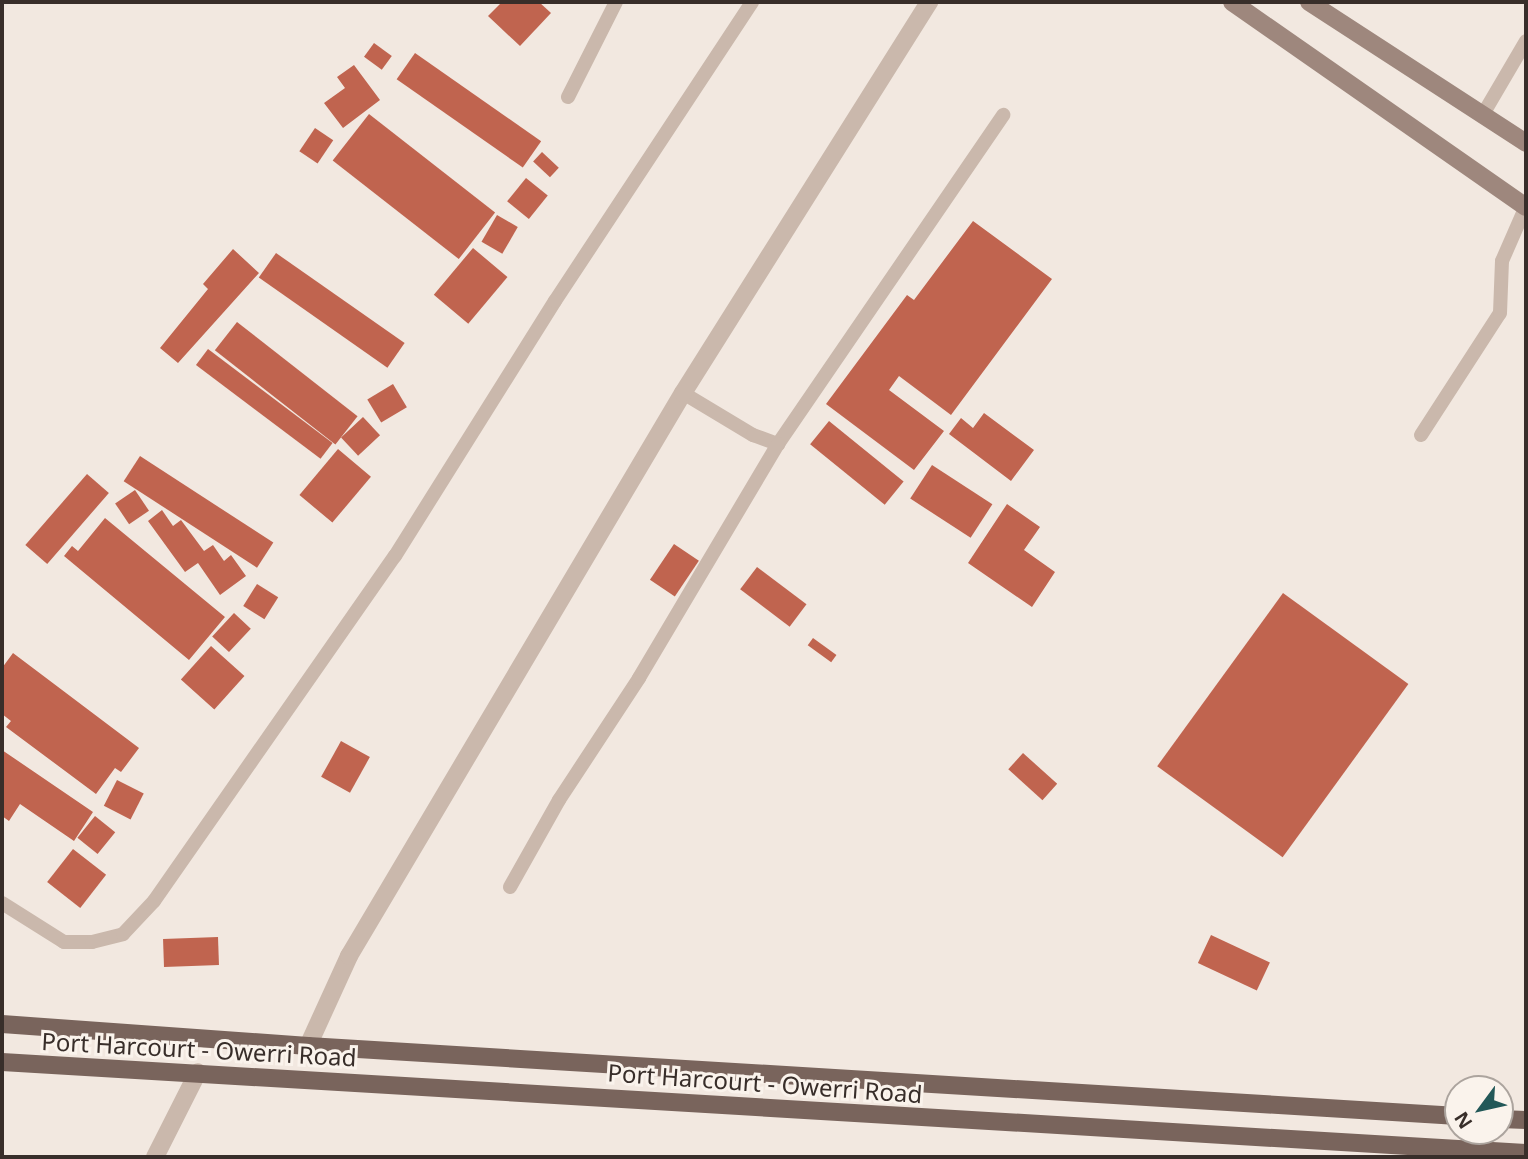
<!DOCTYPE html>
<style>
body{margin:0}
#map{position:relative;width:1528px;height:1159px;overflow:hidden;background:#f2e8e0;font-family:"Noto Sans",sans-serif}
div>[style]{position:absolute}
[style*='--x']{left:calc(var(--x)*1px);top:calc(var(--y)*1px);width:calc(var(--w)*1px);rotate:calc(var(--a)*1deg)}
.building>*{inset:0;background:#c0644f;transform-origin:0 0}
.lane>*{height:14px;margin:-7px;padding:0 7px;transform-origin:7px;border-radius:7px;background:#cab8ac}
.street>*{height:18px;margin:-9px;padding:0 9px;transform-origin:9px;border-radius:9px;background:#cab8ac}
.secondary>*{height:18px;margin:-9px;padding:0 9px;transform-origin:9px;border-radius:9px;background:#9e877d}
.primary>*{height:18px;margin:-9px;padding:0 9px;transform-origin:9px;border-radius:9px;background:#79645c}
span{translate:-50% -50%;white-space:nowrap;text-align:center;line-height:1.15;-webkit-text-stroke:6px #faf3ec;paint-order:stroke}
.street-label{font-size:24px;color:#382e2a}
.frame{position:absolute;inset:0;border:4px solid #382e2a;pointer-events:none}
.north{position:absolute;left:1444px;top:1075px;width:70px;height:70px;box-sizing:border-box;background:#faf3ec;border:2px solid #aca49e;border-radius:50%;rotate:237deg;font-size:19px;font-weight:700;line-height:28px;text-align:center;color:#382e2a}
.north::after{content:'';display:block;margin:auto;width:24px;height:32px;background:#225858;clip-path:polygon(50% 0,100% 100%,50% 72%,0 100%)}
</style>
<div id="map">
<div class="building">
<div style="clip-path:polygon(502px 2px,539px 2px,551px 13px,520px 46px,488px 16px)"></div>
<div style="left:374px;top:43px;width:22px;height:17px;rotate:36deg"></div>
<div style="left:415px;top:53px;width:154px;height:32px;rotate:35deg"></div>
<div style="clip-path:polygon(354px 65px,380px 100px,343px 128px,324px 103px,345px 88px,337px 77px)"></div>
<div style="left:369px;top:114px;width:160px;height:59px;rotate:38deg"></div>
<div style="left:315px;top:128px;width:22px;height:28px;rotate:34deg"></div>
<div style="left:542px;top:152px;width:23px;height:13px;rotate:43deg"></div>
<div style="left:526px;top:178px;width:28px;height:30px;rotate:39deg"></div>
<div style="left:497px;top:215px;width:24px;height:31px;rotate:30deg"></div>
<div style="clip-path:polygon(973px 221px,1052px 279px,951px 415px,899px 376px,889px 390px,944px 431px,914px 470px,826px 404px,907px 295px,914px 300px)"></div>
<div style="left:473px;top:248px;width:45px;height:61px;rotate:40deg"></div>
<div style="clip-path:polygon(233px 249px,259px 273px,178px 363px,160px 348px,208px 289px,203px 284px)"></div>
<div style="left:276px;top:253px;width:157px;height:30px;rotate:35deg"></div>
<div style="left:237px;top:322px;width:153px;height:36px;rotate:38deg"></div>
<div style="left:208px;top:349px;width:156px;height:20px;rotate:37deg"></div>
<div style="left:393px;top:384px;width:27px;height:30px;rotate:59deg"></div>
<div style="clip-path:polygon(984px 413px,1034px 450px,1011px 481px,949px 434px,961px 418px,973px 428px)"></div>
<div style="left:363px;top:417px;width:25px;height:30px;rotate:47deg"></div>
<div style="left:829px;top:421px;width:96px;height:30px;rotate:39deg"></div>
<div style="left:338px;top:449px;width:43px;height:60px;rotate:40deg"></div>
<div style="left:140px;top:456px;width:159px;height:30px;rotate:33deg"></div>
<div style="left:932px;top:465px;width:72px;height:40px;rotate:33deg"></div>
<div style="left:87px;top:474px;width:29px;height:94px;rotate:41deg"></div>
<div style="left:135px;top:490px;width:25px;height:24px;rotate:56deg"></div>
<div style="clip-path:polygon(1007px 504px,1040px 527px,1024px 550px,1055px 572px,1032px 607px,968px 563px)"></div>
<div style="clip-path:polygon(162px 510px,173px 526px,181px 520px,204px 551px,213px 545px,224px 561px,231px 555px,246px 576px,220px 595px,198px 563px,185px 572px,148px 521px)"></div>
<div style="clip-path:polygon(105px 518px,225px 617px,189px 660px,64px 556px,72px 546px,78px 551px)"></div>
<div style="left:674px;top:544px;width:30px;height:43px;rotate:34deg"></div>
<div style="left:757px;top:567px;width:62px;height:28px;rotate:37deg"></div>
<div style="left:257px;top:584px;width:25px;height:26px;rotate:32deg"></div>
<div style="left:1283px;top:593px;width:155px;height:214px;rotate:36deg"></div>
<div style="left:234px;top:613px;width:23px;height:32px;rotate:43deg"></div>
<div style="left:813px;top:638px;width:29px;height:9px;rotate:36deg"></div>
<div style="left:211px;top:646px;width:45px;height:45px;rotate:42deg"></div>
<div style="clip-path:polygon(13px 653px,139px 748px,121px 772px,115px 768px,96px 794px,6px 727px,11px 721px,2px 714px,2px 668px)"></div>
<div style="left:341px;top:741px;width:33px;height:41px;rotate:29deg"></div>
<div style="clip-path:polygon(2px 750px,93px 812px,74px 841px,20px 804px,9px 821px,2px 816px)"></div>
<div style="left:1023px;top:753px;width:46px;height:22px;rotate:42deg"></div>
<div style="left:117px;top:780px;width:30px;height:29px;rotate:27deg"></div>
<div style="left:95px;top:816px;width:26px;height:28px;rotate:39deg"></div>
<div style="left:73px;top:849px;width:42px;height:42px;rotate:38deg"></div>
<div style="left:1211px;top:935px;width:65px;height:31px;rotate:25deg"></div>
<div style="left:218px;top:937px;width:28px;height:55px;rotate:88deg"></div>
</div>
<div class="lane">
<div style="--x:568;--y:97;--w:106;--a:-63.2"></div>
<div style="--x:1482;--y:116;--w:87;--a:-59.6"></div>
<div style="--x:683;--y:393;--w:82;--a:31"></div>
<div style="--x:753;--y:435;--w:27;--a:20"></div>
<div style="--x:778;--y:444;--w:399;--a:-55.6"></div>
<div style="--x:1421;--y:435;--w:145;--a:-57.1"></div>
<div style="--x:1500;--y:313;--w:52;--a:-87.8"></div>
<div style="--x:1502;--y:261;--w:60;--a:-66.4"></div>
<div style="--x:510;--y:887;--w:100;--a:-60.6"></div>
<div style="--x:559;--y:800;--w:146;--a:-56.7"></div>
<div style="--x:639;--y:678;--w:272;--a:-59.3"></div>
<div style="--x:2;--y:903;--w:73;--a:32.2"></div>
<div style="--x:64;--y:942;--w:28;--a:0"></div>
<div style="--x:92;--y:942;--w:32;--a:-14"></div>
<div style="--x:123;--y:934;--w:45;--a:-46.8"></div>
<div style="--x:154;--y:901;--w:421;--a:-55.1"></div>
<div style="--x:395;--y:556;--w:301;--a:-57.9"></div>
<div style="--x:555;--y:301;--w:358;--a:-56.6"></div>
</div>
<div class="street">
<div style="--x:308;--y:1046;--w:99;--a:-65.5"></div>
<div style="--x:349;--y:956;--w:655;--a:-59.32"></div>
<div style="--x:683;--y:393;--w:462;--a:-57.8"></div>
<div style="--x:155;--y:1157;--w:95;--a:-63.2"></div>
</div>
<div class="secondary">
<div style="--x:1232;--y:2;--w:358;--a:34.9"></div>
<div style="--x:1309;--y:2;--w:259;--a:33"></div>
</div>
<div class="primary">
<div style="--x:2;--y:1024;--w:307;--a:4.1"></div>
<div style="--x:308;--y:1046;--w:1152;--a:3.48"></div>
<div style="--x:2;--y:1062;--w:1527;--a:3.42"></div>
<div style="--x:1500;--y:1119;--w:26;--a:2"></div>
</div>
<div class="street-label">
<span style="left:199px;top:1049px;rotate:3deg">Port Harcourt - Owerri Road</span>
<span style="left:765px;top:1083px;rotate:4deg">Port Harcourt - Owerri Road</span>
</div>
<div class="frame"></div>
<div class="north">N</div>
</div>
